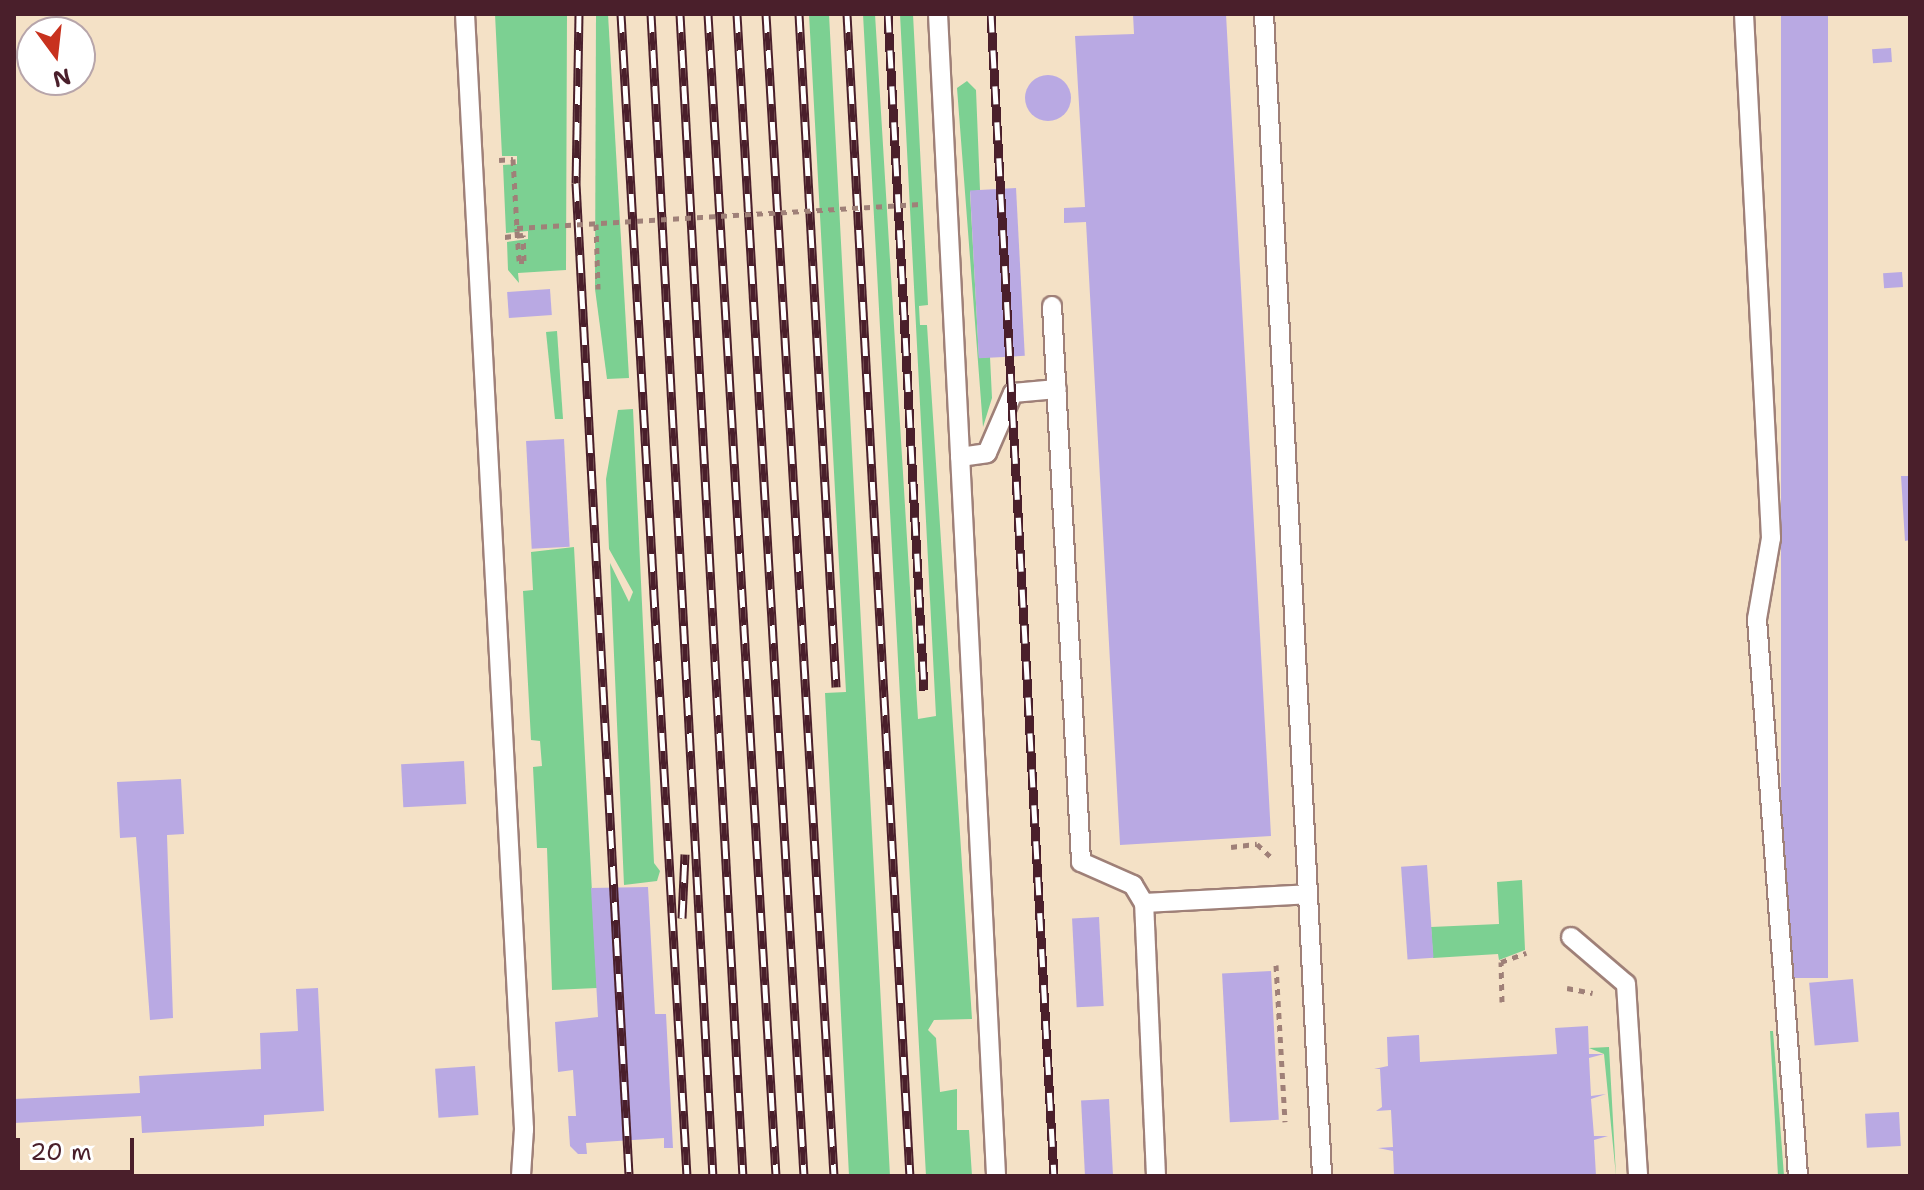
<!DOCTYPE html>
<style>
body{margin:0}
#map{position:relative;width:1924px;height:1190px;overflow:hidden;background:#f4e1c6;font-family:"Shantell Sans",sans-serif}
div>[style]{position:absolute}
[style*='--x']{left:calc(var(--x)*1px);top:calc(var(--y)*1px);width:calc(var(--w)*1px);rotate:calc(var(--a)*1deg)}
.green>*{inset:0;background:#7cd092}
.building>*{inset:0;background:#b9a9e3;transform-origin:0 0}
.round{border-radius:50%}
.path>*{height:5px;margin-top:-2.5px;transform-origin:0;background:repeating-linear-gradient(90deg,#9f8078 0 6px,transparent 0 12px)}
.roads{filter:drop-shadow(2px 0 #9f8078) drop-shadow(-2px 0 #9f8078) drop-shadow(0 2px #9f8078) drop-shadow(0 -2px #9f8078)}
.lane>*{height:18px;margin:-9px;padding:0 9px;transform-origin:9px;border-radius:9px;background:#fff}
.rail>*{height:9px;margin-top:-4.5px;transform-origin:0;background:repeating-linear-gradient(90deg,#fff 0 18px,#4a1f2b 0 36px);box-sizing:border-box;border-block:2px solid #4a1f2b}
.path-bridge>*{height:5px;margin-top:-2.5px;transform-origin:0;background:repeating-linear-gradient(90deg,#9f8078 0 6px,transparent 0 12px)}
span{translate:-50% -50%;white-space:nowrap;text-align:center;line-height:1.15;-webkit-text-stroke:6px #fff;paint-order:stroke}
.frame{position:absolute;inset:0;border:16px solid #4a1f2b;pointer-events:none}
.north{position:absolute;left:16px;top:16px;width:80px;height:80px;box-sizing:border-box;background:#fff;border:2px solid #b7a5aa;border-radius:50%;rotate:165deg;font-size:22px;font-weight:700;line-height:32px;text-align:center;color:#4a1f2b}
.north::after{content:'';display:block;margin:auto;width:28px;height:36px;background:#c8321e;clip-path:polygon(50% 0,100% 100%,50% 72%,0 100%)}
.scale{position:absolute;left:16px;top:1138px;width:118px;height:36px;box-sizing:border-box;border:4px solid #4a1f2b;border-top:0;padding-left:10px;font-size:24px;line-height:28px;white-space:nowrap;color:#4a1f2b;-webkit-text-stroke:6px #fff;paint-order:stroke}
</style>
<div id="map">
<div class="green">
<div style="clip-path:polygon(495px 14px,567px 14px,566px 270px,518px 273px,519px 283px,508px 270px,507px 242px,528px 239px,528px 231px,506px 233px,503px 165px,517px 164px,517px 156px,502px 156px)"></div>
<div style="clip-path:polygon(596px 14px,608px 14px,629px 378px,607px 379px,595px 289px)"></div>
<div style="clip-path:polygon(809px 14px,829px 14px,890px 1176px,849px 1176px,825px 693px,846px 692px)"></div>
<div style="clip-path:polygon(863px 14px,875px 14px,918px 719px,936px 716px,900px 14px,913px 14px,928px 305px,919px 306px,920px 325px,927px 325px,972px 1019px,934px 1020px,928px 1030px,936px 1038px,940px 1092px,957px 1089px,957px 1130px,969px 1130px,972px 1176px,926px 1176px)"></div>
<div style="clip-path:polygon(967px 81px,976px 90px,980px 190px,970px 192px,979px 358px,990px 357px,992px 398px,983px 427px,957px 88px)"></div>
<div style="clip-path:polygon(557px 331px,563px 419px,555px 419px,546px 332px)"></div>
<div style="clip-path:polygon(633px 409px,654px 863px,660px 871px,657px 881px,624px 885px,610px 563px,629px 602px,633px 592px,609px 549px,606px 479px,618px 410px)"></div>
<div style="clip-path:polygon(574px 547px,597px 988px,552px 990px,547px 848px,537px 848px,533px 767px,542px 766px,540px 741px,531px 740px,523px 591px,533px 590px,531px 552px)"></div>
<div style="clip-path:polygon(1522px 880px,1525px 950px,1499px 960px,1498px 954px,1433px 958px,1431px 927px,1499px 924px,1497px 882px)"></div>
<div style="clip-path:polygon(1770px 1031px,1773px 1031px,1784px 1176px,1778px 1176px)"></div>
<div style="clip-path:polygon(1609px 1047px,1616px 1176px,1604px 1054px,1589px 1048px)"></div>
</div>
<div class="building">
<div style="clip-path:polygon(1133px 14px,1226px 14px,1271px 836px,1120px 845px,1086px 222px,1064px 223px,1064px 208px,1085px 207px,1075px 36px,1134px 34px)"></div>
<div style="left:1781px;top:14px;width:47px;height:964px"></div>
<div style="left:1891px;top:48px;width:14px;height:19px;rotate:86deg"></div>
<div class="round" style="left:1025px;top:75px;width:46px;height:46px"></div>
<div style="left:1016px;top:188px;width:168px;height:46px;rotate:87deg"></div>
<div style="left:1902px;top:272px;width:15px;height:19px;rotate:86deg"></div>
<div style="left:550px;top:289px;width:26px;height:43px;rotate:86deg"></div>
<div style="left:564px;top:439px;width:108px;height:38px;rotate:87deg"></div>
<div style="clip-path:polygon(1901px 476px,1910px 476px,1910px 540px,1905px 541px)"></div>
<div style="left:464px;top:761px;width:43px;height:63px;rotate:87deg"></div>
<div style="clip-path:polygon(181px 779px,184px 834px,167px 835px,173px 1018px,150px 1020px,136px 837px,120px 838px,117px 782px)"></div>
<div style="left:1427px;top:865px;width:93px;height:26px;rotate:86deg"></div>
<div style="clip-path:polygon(648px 887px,655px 1014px,666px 1014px,673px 1148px,664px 1148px,664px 1138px,586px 1143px,587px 1154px,578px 1154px,570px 1146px,568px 1116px,576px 1116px,573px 1070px,558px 1072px,555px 1022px,598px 1017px,591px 888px)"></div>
<div style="left:1099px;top:917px;width:89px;height:27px;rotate:87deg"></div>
<div style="left:1271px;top:971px;width:149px;height:49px;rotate:87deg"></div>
<div style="left:1853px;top:979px;width:63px;height:44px;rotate:85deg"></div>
<div style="clip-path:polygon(318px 988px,324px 1111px,264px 1115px,264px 1126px,142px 1133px,141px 1116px,14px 1123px,14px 1099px,140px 1093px,139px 1076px,261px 1069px,260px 1033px,298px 1031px,296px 989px)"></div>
<div style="clip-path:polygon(1588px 1026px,1589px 1054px,1604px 1054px,1589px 1058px,1591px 1096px,1606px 1094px,1591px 1099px,1594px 1136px,1608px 1136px,1594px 1140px,1596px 1176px,1394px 1176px,1393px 1151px,1378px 1148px,1393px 1147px,1391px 1110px,1376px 1111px,1382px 1107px,1380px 1069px,1374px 1069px,1388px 1066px,1387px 1037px,1419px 1035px,1420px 1062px,1453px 1060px,1557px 1054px,1555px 1028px)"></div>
<div style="left:475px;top:1066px;width:49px;height:40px;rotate:86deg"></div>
<div style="left:1109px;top:1099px;width:77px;height:28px;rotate:87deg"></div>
<div style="left:1899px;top:1112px;width:34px;height:34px;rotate:87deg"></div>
</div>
<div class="path">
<div style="--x:499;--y:160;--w:14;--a:-4"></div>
<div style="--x:513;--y:159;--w:69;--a:86.7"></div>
<div style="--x:517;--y:228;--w:3;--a:90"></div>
<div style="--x:517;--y:231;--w:30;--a:86"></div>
<div style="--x:519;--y:261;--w:5;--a:0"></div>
<div style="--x:524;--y:261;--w:26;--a:-92"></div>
<div style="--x:523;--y:235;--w:19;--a:174"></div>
<div style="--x:596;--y:224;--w:65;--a:88.2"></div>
<div style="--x:1231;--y:847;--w:26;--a:-7"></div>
<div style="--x:1257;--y:844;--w:18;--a:43"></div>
<div style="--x:1276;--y:965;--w:157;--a:86.7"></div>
<div style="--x:1567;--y:988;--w:26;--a:11"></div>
<div style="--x:1502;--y:1002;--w:40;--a:-91.4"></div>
<div style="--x:1501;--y:962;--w:27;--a:-20"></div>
</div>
<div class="roads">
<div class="lane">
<div style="--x:465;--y:14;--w:1117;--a:86.97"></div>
<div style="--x:524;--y:1129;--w:47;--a:93.7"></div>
<div style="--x:938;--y:14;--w:1163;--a:87.14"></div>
<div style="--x:1264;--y:14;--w:1163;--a:87.14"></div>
<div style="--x:1744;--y:14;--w:525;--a:87.05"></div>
<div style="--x:1771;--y:538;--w:82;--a:99.8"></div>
<div style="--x:1757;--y:619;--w:559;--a:85.79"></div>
<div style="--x:1052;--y:306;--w:557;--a:87.01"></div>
<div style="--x:1081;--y:862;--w:57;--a:23.9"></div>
<div style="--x:1133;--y:885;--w:21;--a:59"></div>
<div style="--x:960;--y:457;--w:27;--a:-8"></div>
<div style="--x:987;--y:453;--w:65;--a:-66.6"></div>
<div style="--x:1013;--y:393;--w:44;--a:-5.2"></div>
<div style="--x:1571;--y:937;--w:72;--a:40.5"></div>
<div style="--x:1626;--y:984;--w:192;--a:86.4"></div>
<div style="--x:1156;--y:1176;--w:273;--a:-92.5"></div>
<div style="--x:1144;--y:903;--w:164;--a:-3.1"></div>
</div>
</div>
<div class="rail">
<div style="--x:579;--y:14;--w:169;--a:91"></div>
<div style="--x:576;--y:183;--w:994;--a:86.94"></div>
<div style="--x:621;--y:14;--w:1164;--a:86.75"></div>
<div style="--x:651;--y:14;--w:1164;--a:86.95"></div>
<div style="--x:680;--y:14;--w:1164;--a:86.9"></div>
<div style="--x:708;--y:14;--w:1164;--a:86.65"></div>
<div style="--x:737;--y:14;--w:1164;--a:86.7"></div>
<div style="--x:766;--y:14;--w:1164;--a:86.65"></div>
<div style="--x:799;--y:14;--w:674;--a:86.85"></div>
<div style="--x:847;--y:14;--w:1164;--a:86.9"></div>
<div style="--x:888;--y:14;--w:677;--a:86.95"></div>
<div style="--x:991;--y:14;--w:1164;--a:86.9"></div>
<div style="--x:682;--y:918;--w:64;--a:-87.3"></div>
</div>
<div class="path-bridge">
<div style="--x:517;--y:228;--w:404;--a:-3.4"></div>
</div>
<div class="frame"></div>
<div class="north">N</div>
<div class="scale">20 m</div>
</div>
